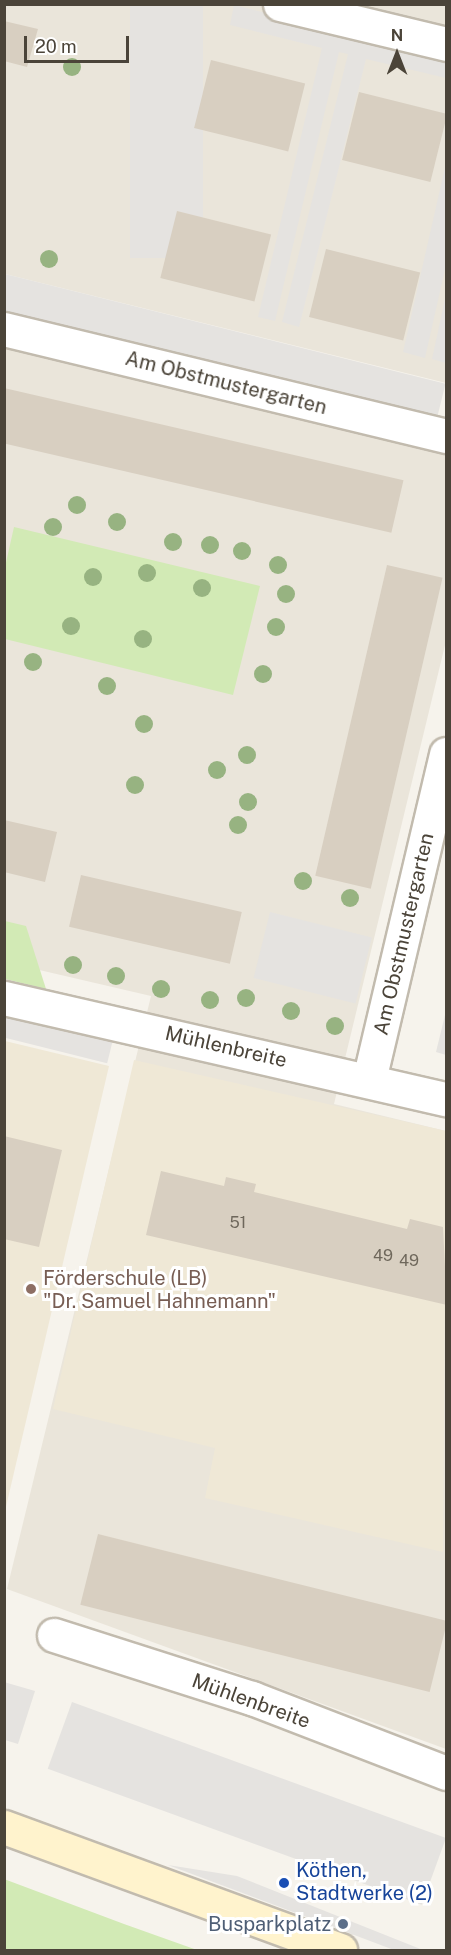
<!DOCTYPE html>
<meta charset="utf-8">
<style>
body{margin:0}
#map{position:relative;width:451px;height:1955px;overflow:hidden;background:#f6f3ec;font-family:"Public Sans",sans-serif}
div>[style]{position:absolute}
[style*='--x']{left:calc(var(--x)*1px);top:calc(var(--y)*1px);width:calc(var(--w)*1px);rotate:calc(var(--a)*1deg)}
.residential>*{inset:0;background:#eae5da}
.education>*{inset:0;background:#efe8d6}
.green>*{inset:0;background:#d2eab5}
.parking>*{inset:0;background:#e5e3e0;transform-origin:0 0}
.building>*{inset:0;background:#d8cfc1;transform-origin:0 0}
.roads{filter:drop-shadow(2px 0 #c2bbae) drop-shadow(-2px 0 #c2bbae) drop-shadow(0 2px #c2bbae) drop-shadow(0 -2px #c2bbae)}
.minor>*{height:33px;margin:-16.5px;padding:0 16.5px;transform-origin:16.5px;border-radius:16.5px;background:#fff}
.secondary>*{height:33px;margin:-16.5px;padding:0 16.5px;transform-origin:16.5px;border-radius:16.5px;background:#fff3cd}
.trees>*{width:18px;height:18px;margin:-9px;border-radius:50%;background:#97b381}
.dots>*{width:16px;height:16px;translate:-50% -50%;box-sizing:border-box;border:3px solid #fff;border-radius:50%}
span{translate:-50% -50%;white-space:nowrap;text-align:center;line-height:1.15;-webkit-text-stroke:6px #fff;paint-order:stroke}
.number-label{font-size:16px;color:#6e675b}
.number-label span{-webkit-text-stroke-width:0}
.street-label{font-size:20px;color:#4b4439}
.education-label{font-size:20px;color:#785e54}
.left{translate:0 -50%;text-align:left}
.transit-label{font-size:20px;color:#164399}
.service-label{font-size:20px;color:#4e5e75}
.right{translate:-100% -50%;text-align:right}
.frame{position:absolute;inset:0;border:6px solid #4b4439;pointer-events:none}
.north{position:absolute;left:367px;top:24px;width:60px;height:60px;-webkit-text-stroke:4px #fff;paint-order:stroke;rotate:0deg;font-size:16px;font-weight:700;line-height:24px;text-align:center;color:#4b4439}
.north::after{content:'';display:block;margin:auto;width:21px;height:27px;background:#4b4439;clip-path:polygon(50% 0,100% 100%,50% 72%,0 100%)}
.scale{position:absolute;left:24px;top:36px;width:105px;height:27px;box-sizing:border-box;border:3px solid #4b4439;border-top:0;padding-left:8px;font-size:18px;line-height:21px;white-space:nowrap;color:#4b4439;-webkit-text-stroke:4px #fff;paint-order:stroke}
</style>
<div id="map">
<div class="residential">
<div style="clip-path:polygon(5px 5px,446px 5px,446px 383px,5px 274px)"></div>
<div style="clip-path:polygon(4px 346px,446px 454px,446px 641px,334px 1104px,446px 1131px,446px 1749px,7px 1589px,151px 996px,5px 962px)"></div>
</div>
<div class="education">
<div style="clip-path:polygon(5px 1041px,109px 1066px,5px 1511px)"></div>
<div style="clip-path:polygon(134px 1060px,446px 1131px,443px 1552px,205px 1498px,215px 1448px,53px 1409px)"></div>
</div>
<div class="green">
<div style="clip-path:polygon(14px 527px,260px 586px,233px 695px,5px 639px,5px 567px)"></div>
<div style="clip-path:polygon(5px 921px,26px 926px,46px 989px,5px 979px)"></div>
<div style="clip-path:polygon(4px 1879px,124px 1924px,197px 1950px,5px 1950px)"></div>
</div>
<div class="parking">
<div style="left:130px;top:5px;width:73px;height:253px"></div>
<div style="clip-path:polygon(234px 5px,446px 58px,446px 78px,366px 59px,299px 327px,282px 322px,348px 54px,339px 52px,275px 321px,258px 317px,322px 48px,230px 25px)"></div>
<div style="clip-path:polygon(446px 163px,446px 265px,425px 358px,403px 352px)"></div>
<div style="left:5px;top:274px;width:454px;height:37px;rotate:14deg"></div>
<div style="clip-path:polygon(446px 294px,446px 363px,432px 359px)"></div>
<div style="left:270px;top:912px;width:105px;height:68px;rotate:14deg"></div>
<div style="clip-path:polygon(446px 1011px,446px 1055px,436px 1052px)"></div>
<div style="left:5px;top:1014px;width:111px;height:23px;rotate:14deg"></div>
<div style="clip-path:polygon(4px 1682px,35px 1691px,18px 1744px,5px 1740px)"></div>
<div style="left:72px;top:1702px;width:398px;height:71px;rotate:20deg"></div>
<div style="clip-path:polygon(168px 1865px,237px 1876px,423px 1950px,394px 1950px)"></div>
</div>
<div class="building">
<div style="clip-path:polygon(4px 21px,38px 29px,27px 67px,4px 61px)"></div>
<div style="left:211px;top:60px;width:97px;height:70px;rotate:14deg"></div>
<div style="left:359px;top:92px;width:91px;height:70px;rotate:14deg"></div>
<div style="left:177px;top:211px;width:97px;height:69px;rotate:14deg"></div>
<div style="left:326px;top:249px;width:97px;height:70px;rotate:14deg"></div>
<div style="left:4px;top:388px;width:410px;height:54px;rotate:13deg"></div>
<div style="left:387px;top:565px;width:57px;height:319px;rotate:13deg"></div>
<div style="clip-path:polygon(4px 820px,57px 832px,45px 882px,4px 872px)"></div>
<div style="left:81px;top:875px;width:165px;height:53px;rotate:13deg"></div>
<div style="clip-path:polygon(4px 1136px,62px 1150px,39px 1247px,4px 1239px)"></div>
<div style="clip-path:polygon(161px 1171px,224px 1186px,226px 1177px,256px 1184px,254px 1192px,407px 1229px,410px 1219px,443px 1227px,447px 1305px,146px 1235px)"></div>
<div style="left:98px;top:1534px;width:360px;height:73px;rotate:14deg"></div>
</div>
<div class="roads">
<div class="minor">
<div style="--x:280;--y:4;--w:171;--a:13.5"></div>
<div style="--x:4;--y:329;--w:455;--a:13.6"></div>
<div style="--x:4;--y:998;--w:453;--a:12.9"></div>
<div style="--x:369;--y:1080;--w:335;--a:-76.7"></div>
<div style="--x:54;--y:1635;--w:208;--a:17.7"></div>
<div style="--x:252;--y:1698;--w:208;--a:21.1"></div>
</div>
<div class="secondary">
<div style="--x:4;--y:1827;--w:358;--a:20.1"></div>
</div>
</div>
<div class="trees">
<div style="left:72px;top:67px"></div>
<div style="left:49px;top:259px"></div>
<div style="left:77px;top:505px"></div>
<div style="left:117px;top:522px"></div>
<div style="left:53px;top:527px"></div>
<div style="left:173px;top:542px"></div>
<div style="left:210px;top:545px"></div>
<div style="left:242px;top:551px"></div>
<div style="left:278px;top:565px"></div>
<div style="left:147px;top:573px"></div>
<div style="left:93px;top:577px"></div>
<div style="left:202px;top:588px"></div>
<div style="left:286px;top:594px"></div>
<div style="left:71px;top:626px"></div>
<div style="left:276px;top:627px"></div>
<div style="left:143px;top:639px"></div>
<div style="left:33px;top:662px"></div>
<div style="left:263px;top:674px"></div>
<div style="left:107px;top:686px"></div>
<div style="left:144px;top:724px"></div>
<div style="left:247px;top:755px"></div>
<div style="left:217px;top:770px"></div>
<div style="left:135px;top:785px"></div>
<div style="left:248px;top:802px"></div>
<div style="left:238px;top:825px"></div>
<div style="left:303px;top:881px"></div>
<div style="left:350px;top:898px"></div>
<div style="left:73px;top:965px"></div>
<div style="left:116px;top:976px"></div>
<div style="left:161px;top:989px"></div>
<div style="left:246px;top:998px"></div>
<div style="left:210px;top:1000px"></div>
<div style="left:291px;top:1011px"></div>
<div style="left:335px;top:1026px"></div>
</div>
<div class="dots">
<div style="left:31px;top:1289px;background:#8d6e63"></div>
<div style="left:284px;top:1883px;background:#1a4fb4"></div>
<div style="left:343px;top:1924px;background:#5c6f8a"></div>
</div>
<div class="number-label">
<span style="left:238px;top:1223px">51</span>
<span style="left:383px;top:1256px">49</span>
<span style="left:409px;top:1261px">49</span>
</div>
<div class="street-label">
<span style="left:226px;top:383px;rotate:14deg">Am Obstmustergarten</span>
<span style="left:404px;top:934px;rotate:-77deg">Am Obstmustergarten</span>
<span style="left:226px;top:1047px;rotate:13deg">Mühlenbreite</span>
<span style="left:251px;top:1701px;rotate:20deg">Mühlenbreite</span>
</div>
<div class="education-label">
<span class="left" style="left:43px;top:1290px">Förderschule (LB)<br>"Dr. Samuel Hahnemann"</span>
</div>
<div class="transit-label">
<span class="left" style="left:296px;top:1882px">Köthen,<br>Stadtwerke (2)</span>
</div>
<div class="service-label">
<span class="right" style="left:331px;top:1924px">Busparkplatz</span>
</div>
<div class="frame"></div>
<div class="north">N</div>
<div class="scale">20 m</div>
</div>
